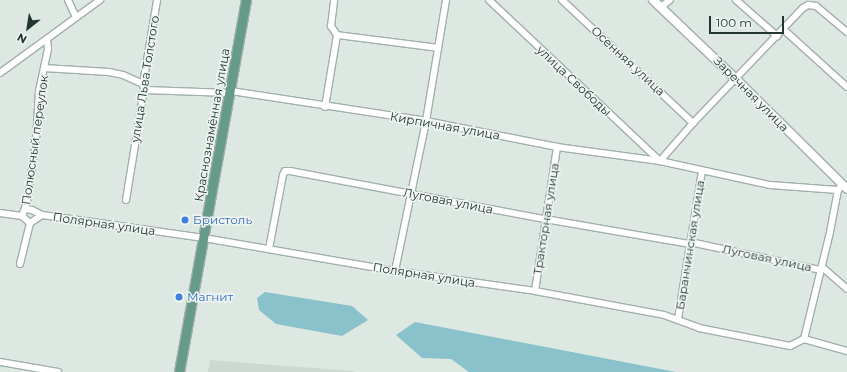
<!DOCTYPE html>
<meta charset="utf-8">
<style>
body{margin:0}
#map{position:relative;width:847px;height:372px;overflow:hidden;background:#dee8e3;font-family:Montserrat,sans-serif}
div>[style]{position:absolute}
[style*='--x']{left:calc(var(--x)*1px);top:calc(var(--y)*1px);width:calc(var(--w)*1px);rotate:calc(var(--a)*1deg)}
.built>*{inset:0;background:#ccd8d2}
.water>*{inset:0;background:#89c2ca}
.roads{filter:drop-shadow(1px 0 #a2afaa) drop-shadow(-1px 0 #a2afaa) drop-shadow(0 1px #a2afaa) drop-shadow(0 -1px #a2afaa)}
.street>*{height:6px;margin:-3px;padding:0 3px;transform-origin:3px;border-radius:3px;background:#fff}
.secondary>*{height:8px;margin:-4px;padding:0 4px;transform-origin:4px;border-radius:4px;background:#fff}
.primary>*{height:9px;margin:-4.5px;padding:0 4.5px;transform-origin:4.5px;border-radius:4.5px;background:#669b8c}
.dots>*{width:11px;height:11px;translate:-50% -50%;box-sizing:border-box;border:2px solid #eef5f1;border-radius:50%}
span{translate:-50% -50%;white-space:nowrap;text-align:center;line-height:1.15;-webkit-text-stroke:3px #eef5f1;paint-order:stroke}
.street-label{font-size:12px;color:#213630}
.shop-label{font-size:12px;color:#366cbe}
.left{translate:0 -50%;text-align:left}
.north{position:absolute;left:8px;top:8px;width:40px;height:40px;-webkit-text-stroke:3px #eef5f1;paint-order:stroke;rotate:210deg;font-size:11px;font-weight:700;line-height:16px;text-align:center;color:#213630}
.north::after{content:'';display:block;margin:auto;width:14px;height:18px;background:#213630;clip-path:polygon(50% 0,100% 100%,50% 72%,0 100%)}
.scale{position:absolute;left:709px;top:16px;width:75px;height:18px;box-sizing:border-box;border:2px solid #213630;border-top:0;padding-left:5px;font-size:12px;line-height:14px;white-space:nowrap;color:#213630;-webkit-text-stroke:3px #eef5f1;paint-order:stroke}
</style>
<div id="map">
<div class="built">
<div style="clip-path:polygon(210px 360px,353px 371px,355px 372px,208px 372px)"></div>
</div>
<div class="water">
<div style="clip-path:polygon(265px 292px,352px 306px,368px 320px,342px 336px,276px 324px,259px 310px,257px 298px)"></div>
<div style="clip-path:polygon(415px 322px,676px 372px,469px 372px,451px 359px,422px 358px,396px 335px)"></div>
</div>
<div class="roads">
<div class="street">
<div style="--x:68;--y:0;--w:19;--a:65"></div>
<div style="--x:489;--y:0;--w:235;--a:43.3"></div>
<div style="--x:660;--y:161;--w:50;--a:-49"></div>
<div style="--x:693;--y:123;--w:159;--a:-46.3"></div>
<div style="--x:803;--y:8;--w:6;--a:-31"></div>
<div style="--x:808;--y:5;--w:8;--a:7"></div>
<div style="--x:816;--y:6;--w:40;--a:40"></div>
<div style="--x:562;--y:0;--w:180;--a:43.2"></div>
<div style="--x:736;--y:0;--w:55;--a:41.3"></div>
<div style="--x:661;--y:7;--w:11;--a:-38"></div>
<div style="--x:783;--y:29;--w:86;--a:42.2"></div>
<div style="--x:337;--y:35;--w:102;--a:7.3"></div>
<div style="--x:44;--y:68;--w:65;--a:3.5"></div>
<div style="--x:109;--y:72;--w:14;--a:12"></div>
<div style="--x:123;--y:75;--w:22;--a:24"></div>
<div style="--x:0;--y:73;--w:124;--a:-36.1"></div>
<div style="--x:144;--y:90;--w:86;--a:2"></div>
<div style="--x:231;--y:91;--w:197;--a:8.7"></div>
<div style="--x:426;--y:121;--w:134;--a:11.2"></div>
<div style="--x:557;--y:147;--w:104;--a:7.7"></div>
<div style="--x:660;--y:161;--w:113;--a:12.3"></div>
<div style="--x:770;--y:185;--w:68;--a:4.2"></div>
<div style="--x:838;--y:190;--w:6;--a:-51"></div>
<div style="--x:325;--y:107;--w:73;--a:-80.5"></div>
<div style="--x:337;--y:35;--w:11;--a:-124"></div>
<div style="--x:331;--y:26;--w:26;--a:-83"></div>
<div style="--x:126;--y:200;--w:111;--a:-80.7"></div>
<div style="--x:144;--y:90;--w:6;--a:-99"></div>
<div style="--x:143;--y:84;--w:85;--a:-80.5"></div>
<div style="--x:25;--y:209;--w:7;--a:8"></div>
<div style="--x:32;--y:210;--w:11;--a:27"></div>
<div style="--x:0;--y:213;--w:22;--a:8"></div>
<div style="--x:22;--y:216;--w:11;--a:41"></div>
<div style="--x:30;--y:223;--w:14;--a:-34"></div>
<div style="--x:42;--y:215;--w:58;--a:8"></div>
<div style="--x:99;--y:223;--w:106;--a:8.1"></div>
<div style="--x:204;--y:238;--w:194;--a:9.8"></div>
<div style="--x:395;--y:271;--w:141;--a:8.1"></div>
<div style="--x:535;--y:291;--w:131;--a:10.5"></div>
<div style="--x:664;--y:315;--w:37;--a:20"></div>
<div style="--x:699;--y:328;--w:93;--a:11.2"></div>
<div style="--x:790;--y:346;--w:16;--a:-27"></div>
<div style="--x:804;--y:339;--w:45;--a:15.6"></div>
<div style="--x:22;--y:216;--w:15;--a:-70"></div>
<div style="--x:27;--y:202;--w:62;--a:-81.6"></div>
<div style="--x:36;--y:141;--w:50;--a:-86.6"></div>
<div style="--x:39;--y:91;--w:43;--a:-77.9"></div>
<div style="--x:48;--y:49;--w:10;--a:-96"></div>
<div style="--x:690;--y:242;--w:134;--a:12.1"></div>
<div style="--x:269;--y:249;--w:75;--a:-79.3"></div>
<div style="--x:283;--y:175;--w:4;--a:-63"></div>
<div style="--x:285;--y:171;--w:5;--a:0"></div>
<div style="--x:290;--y:171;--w:259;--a:10.7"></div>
<div style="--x:545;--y:219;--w:146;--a:9.8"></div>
<div style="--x:20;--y:264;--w:42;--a:-76.3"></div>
<div style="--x:822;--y:267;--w:33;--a:41"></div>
<div style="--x:395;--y:271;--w:153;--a:-78.3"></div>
<div style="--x:426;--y:121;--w:123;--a:-80.6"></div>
<div style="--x:535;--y:291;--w:146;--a:-81.3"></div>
<div style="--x:678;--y:319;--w:150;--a:-80.8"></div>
<div style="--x:804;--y:339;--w:110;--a:-76.3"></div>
<div style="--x:830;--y:232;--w:43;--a:-79.2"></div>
<div style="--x:0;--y:362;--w:59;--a:9.8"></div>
</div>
<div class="secondary">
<div style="--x:653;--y:0;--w:115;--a:43.6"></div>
<div style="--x:736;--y:79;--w:156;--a:44.7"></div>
</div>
<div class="primary">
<div style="--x:179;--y:372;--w:378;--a:-79.8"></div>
</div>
</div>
<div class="dots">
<div style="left:185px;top:220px;background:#3f7fe0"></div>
<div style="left:179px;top:297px;background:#3f7fe0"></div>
</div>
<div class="street-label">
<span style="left:628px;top:61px;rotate:43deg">Осенняя улица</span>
<span style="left:145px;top:79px;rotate:-81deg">улица Льва Толстого</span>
<span style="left:574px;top:81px;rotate:43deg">улица Свободы</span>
<span style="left:751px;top:94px;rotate:45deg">Заречная улица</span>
<span style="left:212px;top:125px;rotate:-80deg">Краснознамённая улица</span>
<span style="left:445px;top:126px;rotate:10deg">Кирпичная улица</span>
<span style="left:35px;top:140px;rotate:-82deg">Полюсный переулок</span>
<span style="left:448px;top:201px;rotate:11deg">Луговая улица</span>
<span style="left:546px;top:219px;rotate:-81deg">Тракторная улица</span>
<span style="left:104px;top:224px;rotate:8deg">Полярная улица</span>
<span style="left:690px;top:245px;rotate:-81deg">Баранчинская улица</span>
<span style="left:767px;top:258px;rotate:12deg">Луговая улица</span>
<span style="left:424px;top:275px;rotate:9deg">Полярная улица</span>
</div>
<div class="shop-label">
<span class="left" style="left:193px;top:220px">Бристоль</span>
<span class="left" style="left:187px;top:297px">Магнит</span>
</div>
<div class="north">N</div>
<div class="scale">100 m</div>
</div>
